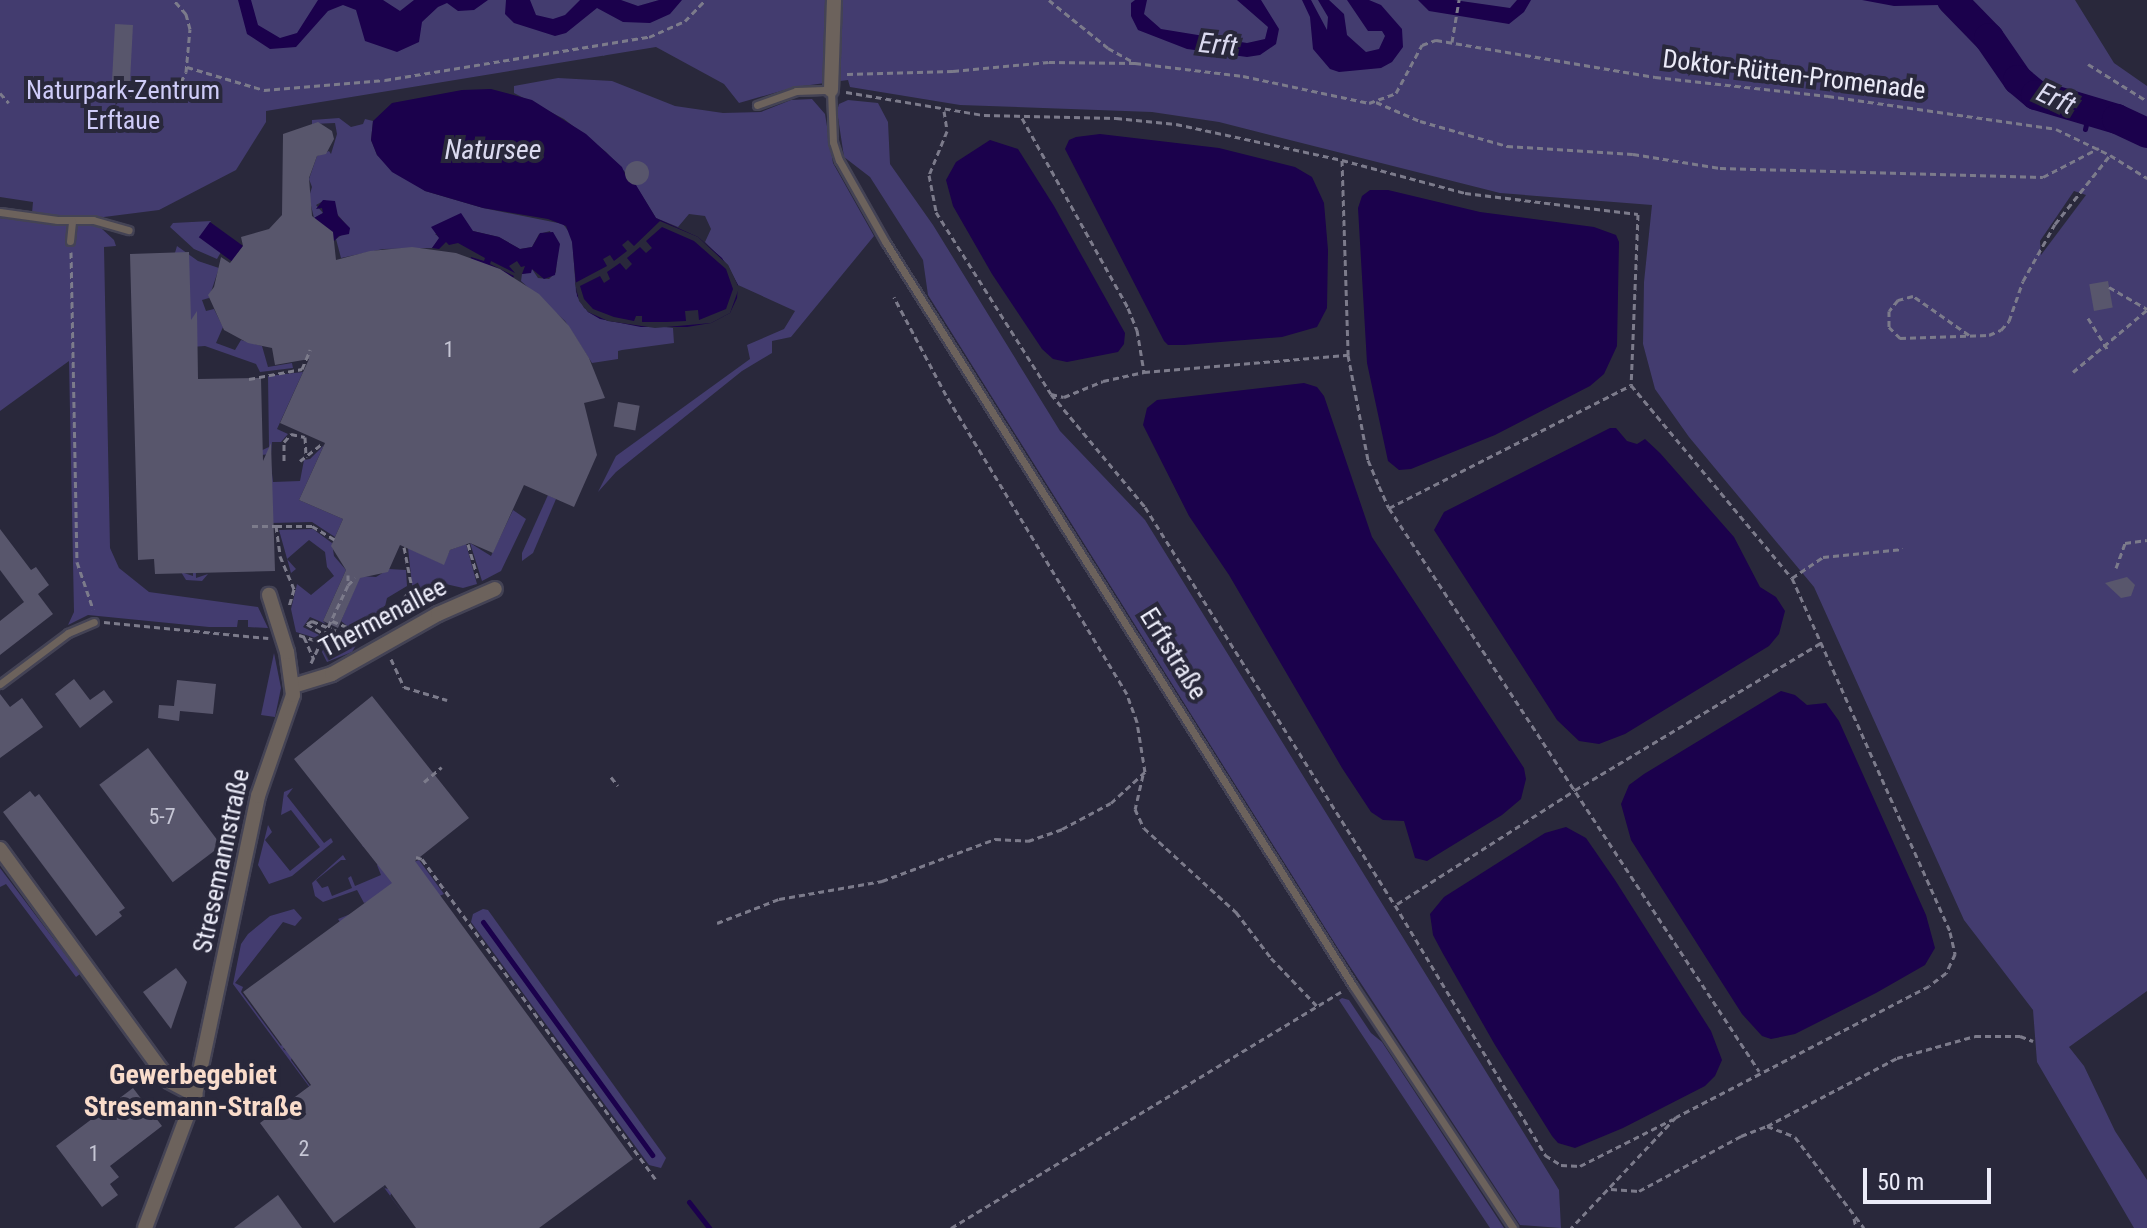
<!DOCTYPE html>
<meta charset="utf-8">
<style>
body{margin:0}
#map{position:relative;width:2147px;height:1228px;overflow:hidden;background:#29283b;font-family:"Roboto Condensed",sans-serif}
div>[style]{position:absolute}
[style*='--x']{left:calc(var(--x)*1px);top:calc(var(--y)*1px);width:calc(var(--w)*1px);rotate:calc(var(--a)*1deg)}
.green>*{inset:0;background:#433c6f}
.water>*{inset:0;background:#1b014c;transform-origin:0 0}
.pier>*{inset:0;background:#29283b}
.stream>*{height:5px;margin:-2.5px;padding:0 2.5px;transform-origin:2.5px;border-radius:2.5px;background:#1b014c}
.river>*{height:30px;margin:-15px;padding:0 15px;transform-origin:15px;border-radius:15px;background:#1b014c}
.building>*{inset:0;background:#58566c;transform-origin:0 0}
.round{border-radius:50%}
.path>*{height:3px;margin-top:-1.5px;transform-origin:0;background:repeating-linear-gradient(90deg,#7c7b8b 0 6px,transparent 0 10px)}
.roads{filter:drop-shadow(2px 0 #444355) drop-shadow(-2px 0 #444355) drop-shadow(0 2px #444355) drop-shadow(0 -2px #444355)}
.lane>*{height:7px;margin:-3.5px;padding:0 3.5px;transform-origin:3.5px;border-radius:3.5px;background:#6c625c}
.street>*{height:14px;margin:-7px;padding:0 7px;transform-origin:7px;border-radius:7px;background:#6c625c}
span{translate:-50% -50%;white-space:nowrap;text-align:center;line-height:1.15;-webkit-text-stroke:8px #29283b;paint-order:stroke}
.number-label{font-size:22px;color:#c6c6d5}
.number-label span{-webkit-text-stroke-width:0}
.street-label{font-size:26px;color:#ebebf8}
.park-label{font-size:26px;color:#cfccf8}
.water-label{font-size:28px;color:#dbdaf0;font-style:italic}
.neighbourhood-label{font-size:28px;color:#f9dccb;font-weight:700}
.scale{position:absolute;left:1863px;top:1168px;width:128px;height:36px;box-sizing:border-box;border:4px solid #ebebf8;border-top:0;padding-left:10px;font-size:24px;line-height:28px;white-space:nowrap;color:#ebebf8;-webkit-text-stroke:6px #29283b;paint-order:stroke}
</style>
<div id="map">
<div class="green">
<div style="clip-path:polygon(evenodd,0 0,2075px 0,2114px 63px,2147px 86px,2147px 991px,2069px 1047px,2084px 1066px,2115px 1131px,2147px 1180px,2147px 1228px,2134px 1228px,2037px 1062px,2033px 1010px,1964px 920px,1814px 587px,1689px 437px,1655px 389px,1643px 344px,1644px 282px,1652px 205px,1500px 193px,1219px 122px,1152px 112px,960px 105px,850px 87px,848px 80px,795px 87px,739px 103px,724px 84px,656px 47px,266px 111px,266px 122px,236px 170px,159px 210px,104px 217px,52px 215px,32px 213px,33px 202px,0 197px,0 0,2074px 191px,2086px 195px,2041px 255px,2040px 241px,2074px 191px)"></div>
<div style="clip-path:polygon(558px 78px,612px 81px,675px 106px,723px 113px,761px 112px,791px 100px,812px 99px,825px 114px,833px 163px,874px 236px,791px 337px,772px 341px,772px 353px,742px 371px,616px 472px,598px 492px,616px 456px,750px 359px,747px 345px,784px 329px,795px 311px,738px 285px,728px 265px,705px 242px,711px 229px,705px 216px,689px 214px,678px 227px,656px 218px,636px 186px,628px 181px,625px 172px,606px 152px,564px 119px,514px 93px,514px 86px)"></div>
<div style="clip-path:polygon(848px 100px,878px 103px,888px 122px,890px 164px,933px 225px,1060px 431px,1145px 520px,1559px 1190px,1561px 1228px,1520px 1225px,1339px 950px,928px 295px,923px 260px,870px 177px,844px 157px,837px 111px,839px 104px)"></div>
<div style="clip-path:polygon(339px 118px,351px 127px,363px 124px,365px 119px,373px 121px,371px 140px,377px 155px,425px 191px,483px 208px,563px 224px,572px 236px,576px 292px,584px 308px,608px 321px,673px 328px,674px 343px,622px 350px,618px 351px,618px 359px,592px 363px,565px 321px,521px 281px,522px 274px,531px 272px,529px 256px,536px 255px,532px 269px,538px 278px,549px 279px,556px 272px,557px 252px,550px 231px,539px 234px,532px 247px,520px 249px,499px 237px,473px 231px,435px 234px,440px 238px,432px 248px,383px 249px,341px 258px,336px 239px,350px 229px,325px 200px,316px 205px,323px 213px,314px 218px,309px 197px,312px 187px,309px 179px,317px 156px,329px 151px,331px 154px,337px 134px,335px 123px,312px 124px,312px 120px)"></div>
<div style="clip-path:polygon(0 218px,68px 226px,68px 241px,74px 241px,77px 226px,89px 223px,101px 228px,114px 240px,116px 246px,104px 247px,110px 548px,119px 568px,149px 592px,258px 607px,268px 628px,248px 627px,248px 620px,238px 620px,237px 627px,209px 627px,88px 615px,68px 625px,74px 612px,69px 361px,0 411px)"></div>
<div style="clip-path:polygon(211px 221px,200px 237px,221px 252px,217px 259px,194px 249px,170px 227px,173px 223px)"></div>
<div style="clip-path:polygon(177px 246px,198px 261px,219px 268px,209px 298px,202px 300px,206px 311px,214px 309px,223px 327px,216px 343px,235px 350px,241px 340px,262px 346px,268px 367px,292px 363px,293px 368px,260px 372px,256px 364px,205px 346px,191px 347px,196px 578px,208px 574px,202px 581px,186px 580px,181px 572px,193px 576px,187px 260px,174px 256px)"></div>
<div style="clip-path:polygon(303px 372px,277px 429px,288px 434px,281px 442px,272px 442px,271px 454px,261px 455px,258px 452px,269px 447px,268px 376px)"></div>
<div style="clip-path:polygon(324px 445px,299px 500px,343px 519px,335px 537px,312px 522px,271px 523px,271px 465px,273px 482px,300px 481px,304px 460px,310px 459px)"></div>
<div style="clip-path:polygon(548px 495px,556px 499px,533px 553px,522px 561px,522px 553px)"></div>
<div style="clip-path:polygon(513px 510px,526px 519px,501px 571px,482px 581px,470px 543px,491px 556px)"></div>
<div style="clip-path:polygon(313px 529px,332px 543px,334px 556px,346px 570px,323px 621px,326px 624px,310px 617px,303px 627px,321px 636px,319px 639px,296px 632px,291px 609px,297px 584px,311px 595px,334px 576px,327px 567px,325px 552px,309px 540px,287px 559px,296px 569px,291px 573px,279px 530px)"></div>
<div style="clip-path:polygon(466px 544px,477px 584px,463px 588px,437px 582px,416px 590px,412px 585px,408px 548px,443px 564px,450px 550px)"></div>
<div style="clip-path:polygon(389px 569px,406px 570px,407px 586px,387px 598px,382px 619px,359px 640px,352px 652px,327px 662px,322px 652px,324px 647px,337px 652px,343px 646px,342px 640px,330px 635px,331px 632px,344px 638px,352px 630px,341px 621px,360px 576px,376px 577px)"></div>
<div style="clip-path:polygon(274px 653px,281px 688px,275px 717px,261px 715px)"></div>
<div style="clip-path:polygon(293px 788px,287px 796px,324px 843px,331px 838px,333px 842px,292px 876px,269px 884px,258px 865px,268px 825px,272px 832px,265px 840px,290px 871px,320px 847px,291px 810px,281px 815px,284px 792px)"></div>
<div style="clip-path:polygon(376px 829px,382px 830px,374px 836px,399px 867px,419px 860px,444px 894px,425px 902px,424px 891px,411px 894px,410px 908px,407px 908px,406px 896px,366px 912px,366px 926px,362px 914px,349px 919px,349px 932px,346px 931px,338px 919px,368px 907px,367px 902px,364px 903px,357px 890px,323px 902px,315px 896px,312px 883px,343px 855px,346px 860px,341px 860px,316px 880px,322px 888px,328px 886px,332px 896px,352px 888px,348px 878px,351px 876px,355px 886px,381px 875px,377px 865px,385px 857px,372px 840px,363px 847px,362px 844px)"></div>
<div style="clip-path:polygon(0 868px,80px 974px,76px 977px,6px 884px,0 887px)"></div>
<div style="clip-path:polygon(294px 909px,302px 918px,295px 926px,283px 922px,235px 983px,243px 987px,241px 992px,281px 1046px,346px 973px,283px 1049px,293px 1055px,291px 1060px,384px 1188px,393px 1190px,390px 1196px,414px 1228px,233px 984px,241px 944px,248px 934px,270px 916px)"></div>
<div style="clip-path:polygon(483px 909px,488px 910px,666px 1158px,661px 1168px,649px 1165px,471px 922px,473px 914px)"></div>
<div style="clip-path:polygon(1342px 998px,1349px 1000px,1371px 1033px,1382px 1042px,1504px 1228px,1490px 1228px,1339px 1000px)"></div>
</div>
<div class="water">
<div style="clip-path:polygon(238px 0,251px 0,258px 25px,280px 38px,297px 33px,318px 0,383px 0,400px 11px,414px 0,488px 0,474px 10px,458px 11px,447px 3px,438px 7px,422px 22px,419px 42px,397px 52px,365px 41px,356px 10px,343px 5px,328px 11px,296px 47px,270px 49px,247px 34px)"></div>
<div style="clip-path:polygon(506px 0,530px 0,536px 15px,553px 19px,565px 15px,580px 0,621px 0,638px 6px,659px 0,682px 0,670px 14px,650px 23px,623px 22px,597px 8px,566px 33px,555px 36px,514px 23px,505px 14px)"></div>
<div style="clip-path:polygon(1135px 0,1147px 0,1144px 14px,1161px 29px,1247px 43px,1265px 39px,1268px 27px,1237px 0,1261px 0,1279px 29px,1276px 44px,1260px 55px,1247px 57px,1187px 49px,1138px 30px,1131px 16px,1131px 3px)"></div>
<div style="clip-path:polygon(1302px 0,1311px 0,1327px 30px,1328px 17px,1318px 0,1329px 0,1344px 14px,1347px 35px,1366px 52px,1379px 49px,1385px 36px,1382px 31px,1368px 31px,1347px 0,1369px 0,1381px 5px,1402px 29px,1403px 47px,1392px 62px,1381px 68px,1339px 72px,1330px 69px,1313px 49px,1310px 17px)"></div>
<div style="clip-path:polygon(1418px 0,1454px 0,1510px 8px,1517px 0,1531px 0,1524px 12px,1509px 24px,1429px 11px)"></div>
<div style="clip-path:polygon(1862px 0,1962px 0,1986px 18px,1989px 38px,1957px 20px,1939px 5px,1894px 6px)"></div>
<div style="clip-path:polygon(491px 89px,532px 100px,586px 134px,622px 167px,628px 181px,636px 185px,656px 218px,698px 237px,722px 258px,738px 285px,737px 298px,730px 313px,711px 323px,687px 327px,641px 327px,600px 319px,588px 312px,577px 296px,572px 242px,566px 226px,548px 219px,483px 208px,425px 191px,392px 172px,377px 155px,371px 140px,373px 121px,392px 103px,462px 90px)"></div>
<div style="clip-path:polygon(1100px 134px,1219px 148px,1295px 167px,1312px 177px,1324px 203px,1328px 250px,1327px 308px,1317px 327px,1282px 337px,1184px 345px,1168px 345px,1164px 341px,1065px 149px,1069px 140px,1076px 137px)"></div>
<div style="clip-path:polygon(990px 140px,1018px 149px,1054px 206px,1125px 333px,1124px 344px,1118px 352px,1067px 362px,1053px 359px,1042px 349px,992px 274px,953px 206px,946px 180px,956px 162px)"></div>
<div style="clip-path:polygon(1370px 190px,1388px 190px,1480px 212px,1594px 227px,1616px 235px,1619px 242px,1617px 346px,1604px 374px,1590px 386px,1495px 435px,1411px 469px,1399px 470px,1388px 461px,1367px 363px,1358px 208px,1362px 196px)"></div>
<div style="clip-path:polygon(323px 200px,335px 201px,338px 216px,350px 228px,349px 234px,339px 236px,332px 243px,314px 218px,323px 213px,322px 208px,316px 209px)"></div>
<div style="clip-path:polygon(461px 213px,473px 231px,499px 237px,520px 249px,532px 247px,540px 233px,553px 232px,560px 244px,555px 275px,544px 279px,532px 269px,531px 273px,522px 274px,525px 266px,521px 267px,517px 261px,509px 266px,515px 273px,491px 261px,490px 264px,514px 276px,503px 297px,464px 277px,471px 257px,484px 261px,485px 258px,458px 243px,449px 245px,446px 242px,439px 249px,432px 248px,439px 238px,431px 227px)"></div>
<div style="left:210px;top:222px;width:41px;height:19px;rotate:36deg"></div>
<div style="clip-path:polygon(1304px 383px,1317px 387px,1324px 396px,1372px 537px,1524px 768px,1526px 779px,1521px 799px,1502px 815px,1427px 861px,1415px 858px,1404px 821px,1383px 820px,1371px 812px,1342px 768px,1229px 575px,1189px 516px,1143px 425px,1147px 408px,1157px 400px)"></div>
<div style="clip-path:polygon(1610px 428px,1616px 428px,1627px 441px,1637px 444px,1645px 439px,1660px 453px,1734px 537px,1760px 587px,1776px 597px,1785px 611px,1779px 634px,1769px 646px,1625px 734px,1599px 744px,1579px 741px,1557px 720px,1434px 530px,1444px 512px)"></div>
<div style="clip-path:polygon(1781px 691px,1795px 695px,1807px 705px,1826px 703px,1839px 721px,1926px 915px,1935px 948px,1925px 965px,1876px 993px,1795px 1034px,1771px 1039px,1762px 1036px,1742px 1014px,1631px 840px,1621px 804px,1629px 785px,1644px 774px)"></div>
<div style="clip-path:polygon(1566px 827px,1586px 838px,1615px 880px,1711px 1031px,1722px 1060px,1715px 1076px,1705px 1086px,1623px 1128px,1575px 1148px,1558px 1143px,1552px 1136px,1495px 1045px,1442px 952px,1433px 935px,1430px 914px,1444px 897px,1545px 833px)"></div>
</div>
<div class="pier">
<div style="clip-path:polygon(evenodd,660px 221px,698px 237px,728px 265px,739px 288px,730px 313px,711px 323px,655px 328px,608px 321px,588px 312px,579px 301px,575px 283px,607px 266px,603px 259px,610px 255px,614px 261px,627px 251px,622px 245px,628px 240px,634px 246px,660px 221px,662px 227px,694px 241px,726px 269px,733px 289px,726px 309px,699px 320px,698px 310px,685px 311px,686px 321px,666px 322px,642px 322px,642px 316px,636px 316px,634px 321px,614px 317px,593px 309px,584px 299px,580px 286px,600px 276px,604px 283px,610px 279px,607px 272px,620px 263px,626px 270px,632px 264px,627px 258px,640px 247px,646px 253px,652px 248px,646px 241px,662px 227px)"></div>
</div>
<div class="stream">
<div style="--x:2085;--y:129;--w:17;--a:-77"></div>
<div style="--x:483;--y:922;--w:288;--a:54"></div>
<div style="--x:689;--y:1202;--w:33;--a:52"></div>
</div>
<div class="river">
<div style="--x:1952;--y:0;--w:53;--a:45.8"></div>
<div style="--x:1989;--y:38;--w:51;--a:55.4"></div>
<div style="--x:2018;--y:80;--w:23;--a:40"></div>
<div style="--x:2036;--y:95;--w:84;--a:16.5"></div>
<div style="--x:2117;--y:119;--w:33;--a:25"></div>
</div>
<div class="building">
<div style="left:115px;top:24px;width:18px;height:59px;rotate:3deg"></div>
<div style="clip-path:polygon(318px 122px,332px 131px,334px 139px,326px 154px,317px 156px,309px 178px,312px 216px,333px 232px,336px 260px,370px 251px,412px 247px,456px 253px,500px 269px,539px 294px,569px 326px,589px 358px,605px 398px,584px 403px,597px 455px,574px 507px,524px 485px,493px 553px,470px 543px,450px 550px,444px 565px,400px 545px,388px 572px,360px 578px,338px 628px,323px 621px,346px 570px,331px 546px,343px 519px,299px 500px,325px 443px,280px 423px,309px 359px,275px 365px,272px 348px,248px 343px,224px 330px,208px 295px,214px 287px,221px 257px,230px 263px,243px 246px,241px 237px,269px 229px,282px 215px,283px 134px)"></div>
<div class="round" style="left:625px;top:161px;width:24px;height:24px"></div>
<div style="clip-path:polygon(189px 252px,191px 320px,197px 311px,198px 379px,261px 378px,263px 461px,271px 443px,275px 571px,155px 574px,154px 559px,138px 560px,130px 254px)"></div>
<div style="left:2108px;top:281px;width:27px;height:19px;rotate:80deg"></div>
<div style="left:618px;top:402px;width:22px;height:25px;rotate:10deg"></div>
<div style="clip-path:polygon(0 529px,31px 570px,36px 567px,49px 585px,38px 594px,53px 614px,0 655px,0 621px,24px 602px,0 570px)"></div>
<div style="clip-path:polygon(2127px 577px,2135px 585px,2131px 596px,2121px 598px,2105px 583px)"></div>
<div style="clip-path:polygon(74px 679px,90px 700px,104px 690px,113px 702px,80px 728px,55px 694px)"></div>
<div style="clip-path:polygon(177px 680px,216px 684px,213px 714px,180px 711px,179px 721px,158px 718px,159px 705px,174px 706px)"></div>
<div style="clip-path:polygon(0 694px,10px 707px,22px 698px,43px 727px,0 758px)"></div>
<div style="clip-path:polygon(372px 696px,469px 818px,415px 861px,633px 1159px,539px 1228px,416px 1228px,385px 1185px,334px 1223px,260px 1123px,311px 1085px,243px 992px,392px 883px,294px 759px)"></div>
<div style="left:148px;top:748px;width:122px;height:61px;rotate:53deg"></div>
<div style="clip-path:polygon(30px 791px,35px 797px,39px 794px,125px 908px,119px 912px,122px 916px,96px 936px,3px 812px)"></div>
<div style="clip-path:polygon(176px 968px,187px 982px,171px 1029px,143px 992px)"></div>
<div style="clip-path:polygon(133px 1088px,162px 1126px,110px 1166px,119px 1177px,110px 1184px,118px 1195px,102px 1207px,56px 1146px)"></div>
<div style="clip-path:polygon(278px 1195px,302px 1228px,234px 1228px)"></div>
</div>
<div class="path">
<div style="--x:1049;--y:0;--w:76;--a:39.1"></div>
<div style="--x:1108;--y:48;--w:31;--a:29"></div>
<div style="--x:1135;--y:63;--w:109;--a:6.9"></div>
<div style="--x:1243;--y:76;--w:129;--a:12.1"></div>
<div style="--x:1369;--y:103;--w:29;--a:-20"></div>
<div style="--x:1396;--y:93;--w:55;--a:-61.6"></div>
<div style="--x:1422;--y:45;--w:15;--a:-20"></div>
<div style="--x:1436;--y:40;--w:222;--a:9.6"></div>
<div style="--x:1655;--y:77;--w:174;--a:6.3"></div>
<div style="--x:1828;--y:96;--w:230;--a:8.2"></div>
<div style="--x:2056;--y:129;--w:60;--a:25.7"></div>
<div style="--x:2110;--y:155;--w:44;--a:31.9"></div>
<div style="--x:1452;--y:42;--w:43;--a:-80.5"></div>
<div style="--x:2088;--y:64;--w:70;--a:32.1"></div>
<div style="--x:187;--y:67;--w:80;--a:16.6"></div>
<div style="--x:264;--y:90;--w:121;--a:-4.7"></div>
<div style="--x:385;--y:80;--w:267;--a:-9.3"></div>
<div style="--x:649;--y:37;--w:39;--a:-24"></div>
<div style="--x:685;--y:21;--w:29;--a:-46"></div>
<div style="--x:847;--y:74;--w:106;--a:-1.6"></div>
<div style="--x:953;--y:71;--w:96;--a:-5.4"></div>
<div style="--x:1049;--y:62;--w:86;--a:0.7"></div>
<div style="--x:846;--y:92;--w:140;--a:9.5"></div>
<div style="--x:984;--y:115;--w:132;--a:1.3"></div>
<div style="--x:1116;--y:118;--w:60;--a:5.7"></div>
<div style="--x:1176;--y:124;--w:170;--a:12.2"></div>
<div style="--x:1342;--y:160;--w:127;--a:15"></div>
<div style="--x:1465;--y:193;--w:174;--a:6.9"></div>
<div style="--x:1638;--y:214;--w:171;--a:92.3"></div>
<div style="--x:1631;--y:385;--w:251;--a:50.2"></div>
<div style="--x:1792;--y:578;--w:388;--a:65.9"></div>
<div style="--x:1950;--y:932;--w:23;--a:77"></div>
<div style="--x:1955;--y:954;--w:21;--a:115"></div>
<div style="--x:1946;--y:973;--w:21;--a:143"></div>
<div style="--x:1929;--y:986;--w:285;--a:152.6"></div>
<div style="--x:1676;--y:1117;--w:153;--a:133.4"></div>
<div style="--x:0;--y:93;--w:13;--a:48"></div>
<div style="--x:129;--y:95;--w:36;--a:-3"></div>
<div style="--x:165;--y:93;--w:19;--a:-35"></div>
<div style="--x:181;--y:82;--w:11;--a:-63"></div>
<div style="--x:186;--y:72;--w:43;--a:-84.7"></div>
<div style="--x:190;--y:29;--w:16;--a:-105"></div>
<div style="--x:186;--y:14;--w:18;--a:-131"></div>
<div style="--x:1376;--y:102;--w:48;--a:23.4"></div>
<div style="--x:1420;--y:121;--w:91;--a:16"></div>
<div style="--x:1507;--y:146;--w:126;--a:3.6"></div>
<div style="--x:1633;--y:154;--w:88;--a:9.1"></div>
<div style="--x:1720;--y:168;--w:323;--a:1.6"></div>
<div style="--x:2043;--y:177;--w:63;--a:-27.4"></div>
<div style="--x:944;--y:111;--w:20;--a:81"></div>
<div style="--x:947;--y:131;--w:48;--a:112.2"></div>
<div style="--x:929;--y:175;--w:38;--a:79"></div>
<div style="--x:936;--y:212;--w:215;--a:57.7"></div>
<div style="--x:1051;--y:394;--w:147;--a:50.2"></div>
<div style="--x:1145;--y:507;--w:470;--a:57.9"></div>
<div style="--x:1395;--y:905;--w:292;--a:59"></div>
<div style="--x:1545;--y:1155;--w:19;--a:32"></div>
<div style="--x:1561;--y:1165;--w:19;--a:3"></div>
<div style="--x:1580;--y:1166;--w:104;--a:-26.8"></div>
<div style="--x:1022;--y:118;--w:218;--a:60.8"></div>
<div style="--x:1128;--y:308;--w:24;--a:68"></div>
<div style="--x:1137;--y:330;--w:43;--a:80.5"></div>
<div style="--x:1342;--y:160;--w:195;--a:88.2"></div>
<div style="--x:1348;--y:355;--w:107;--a:79.2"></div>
<div style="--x:1368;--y:460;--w:28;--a:67"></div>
<div style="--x:1379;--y:486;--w:24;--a:66"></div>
<div style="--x:1389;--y:508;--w:674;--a:56.69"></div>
<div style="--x:71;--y:252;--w:310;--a:88.9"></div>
<div style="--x:77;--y:562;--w:50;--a:71.2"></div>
<div style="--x:2109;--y:287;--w:44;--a:30.1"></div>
<div style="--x:2088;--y:318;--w:38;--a:58"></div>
<div style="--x:1969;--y:335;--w:68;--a:-145.1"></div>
<div style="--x:1913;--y:296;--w:16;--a:165"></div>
<div style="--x:1898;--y:300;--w:14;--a:129"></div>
<div style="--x:1889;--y:311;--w:16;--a:90"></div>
<div style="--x:1889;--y:327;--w:16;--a:45"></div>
<div style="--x:1900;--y:338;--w:89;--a:-1.9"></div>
<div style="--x:1989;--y:335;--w:13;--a:-23"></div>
<div style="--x:2001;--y:330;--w:12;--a:-48"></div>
<div style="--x:2009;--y:321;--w:42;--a:-70.7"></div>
<div style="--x:2023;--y:281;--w:65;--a:-60.7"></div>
<div style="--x:2055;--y:224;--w:88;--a:-51.4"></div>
<div style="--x:2073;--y:372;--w:97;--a:-40"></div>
<div style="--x:249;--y:379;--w:54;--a:-10.7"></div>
<div style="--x:302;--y:369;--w:21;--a:-67"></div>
<div style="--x:1051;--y:394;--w:13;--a:13"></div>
<div style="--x:1064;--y:397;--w:42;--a:-22.3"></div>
<div style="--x:1103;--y:381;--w:42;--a:-12.4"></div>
<div style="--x:1144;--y:372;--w:205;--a:-4.8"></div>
<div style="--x:284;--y:461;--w:19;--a:-90"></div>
<div style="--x:284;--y:442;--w:11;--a:-49"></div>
<div style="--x:291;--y:434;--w:14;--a:12"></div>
<div style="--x:305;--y:437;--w:20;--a:87"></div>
<div style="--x:300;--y:461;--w:29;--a:-38"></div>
<div style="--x:1389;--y:508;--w:271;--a:-26.9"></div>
<div style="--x:252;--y:526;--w:24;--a:0"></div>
<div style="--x:276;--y:526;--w:30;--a:82"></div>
<div style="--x:280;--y:556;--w:36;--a:67"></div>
<div style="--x:294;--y:589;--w:18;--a:106"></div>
<div style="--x:276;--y:526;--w:36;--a:0"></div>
<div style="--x:312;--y:526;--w:26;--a:31"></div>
<div style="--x:468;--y:544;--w:35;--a:74"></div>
<div style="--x:404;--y:547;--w:63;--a:79"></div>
<div style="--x:2116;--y:568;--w:27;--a:-70"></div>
<div style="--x:2125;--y:543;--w:22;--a:-8"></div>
<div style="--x:348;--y:575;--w:10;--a:90"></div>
<div style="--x:1792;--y:578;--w:37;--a:-34"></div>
<div style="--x:1823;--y:557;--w:80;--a:-5.7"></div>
<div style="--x:104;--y:622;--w:165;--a:5.6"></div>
<div style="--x:370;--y:634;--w:60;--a:-47"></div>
<div style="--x:299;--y:635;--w:41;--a:18.4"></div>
<div style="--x:338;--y:648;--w:6;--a:-90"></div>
<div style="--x:338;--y:642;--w:36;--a:-150"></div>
<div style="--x:307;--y:624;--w:6;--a:-31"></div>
<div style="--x:312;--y:621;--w:35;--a:22"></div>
<div style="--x:344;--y:634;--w:5;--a:-22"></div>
<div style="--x:349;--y:632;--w:5;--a:-112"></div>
<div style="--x:347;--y:627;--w:16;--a:-158"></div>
<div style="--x:304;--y:637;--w:24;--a:66"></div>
<div style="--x:391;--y:659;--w:31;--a:65"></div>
<div style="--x:404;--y:687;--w:45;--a:16.8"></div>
<div style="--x:311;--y:663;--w:86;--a:-64.6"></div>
<div style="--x:348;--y:585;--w:10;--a:-45"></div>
<div style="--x:1143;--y:775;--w:35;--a:103"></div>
<div style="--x:1135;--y:809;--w:21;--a:65"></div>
<div style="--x:1144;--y:828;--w:125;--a:42.4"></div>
<div style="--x:1236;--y:912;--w:58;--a:52.7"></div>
<div style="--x:1271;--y:958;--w:66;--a:46.2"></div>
<div style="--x:611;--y:777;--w:11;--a:52"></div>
<div style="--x:424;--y:782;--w:23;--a:-40"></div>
<div style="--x:416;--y:857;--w:6;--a:18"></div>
<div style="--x:422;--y:859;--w:396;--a:53.9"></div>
<div style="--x:1397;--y:904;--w:211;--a:-32.6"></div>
<div style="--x:1575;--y:790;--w:288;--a:-30.9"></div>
<div style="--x:717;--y:923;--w:66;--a:-21.2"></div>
<div style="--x:779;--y:899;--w:105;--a:-9.9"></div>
<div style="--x:882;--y:881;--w:121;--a:-20.4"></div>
<div style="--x:995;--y:839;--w:33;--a:3"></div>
<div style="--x:1028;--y:841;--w:36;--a:-19"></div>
<div style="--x:1062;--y:829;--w:55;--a:-28"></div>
<div style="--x:1111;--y:803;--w:46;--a:-42.4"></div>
<div style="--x:1145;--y:772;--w:51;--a:-99.1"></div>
<div style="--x:1137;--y:722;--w:30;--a:-110"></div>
<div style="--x:1127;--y:694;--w:350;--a:-121.2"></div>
<div style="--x:946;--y:395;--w:111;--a:-118"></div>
<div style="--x:1767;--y:1126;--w:147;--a:-27.6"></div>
<div style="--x:1897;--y:1058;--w:81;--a:-15.8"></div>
<div style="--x:1975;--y:1036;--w:45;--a:0"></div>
<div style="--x:2020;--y:1036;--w:14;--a:21"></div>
<div style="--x:1611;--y:1189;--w:28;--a:4"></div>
<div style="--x:1639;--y:1191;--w:116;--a:-28.3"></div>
<div style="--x:1741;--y:1136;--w:28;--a:-21"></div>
<div style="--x:1767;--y:1126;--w:30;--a:21"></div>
<div style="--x:1795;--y:1137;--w:114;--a:52.8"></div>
<div style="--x:1854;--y:1218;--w:10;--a:79"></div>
<div style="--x:951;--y:1228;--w:456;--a:-31.2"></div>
</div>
<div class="roads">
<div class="lane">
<div style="--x:757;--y:105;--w:41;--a:-19.7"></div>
<div style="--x:796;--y:91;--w:35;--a:-2"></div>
<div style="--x:831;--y:90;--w:52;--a:87.8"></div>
<div style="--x:833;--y:142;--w:19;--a:72"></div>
<div style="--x:839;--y:160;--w:95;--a:60.5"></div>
<div style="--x:886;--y:243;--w:878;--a:57.85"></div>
<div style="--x:1353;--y:986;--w:290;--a:56.5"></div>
<div style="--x:0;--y:212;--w:58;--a:8"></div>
<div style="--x:57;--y:220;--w:36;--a:0"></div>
<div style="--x:93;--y:220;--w:37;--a:16"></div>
<div style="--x:70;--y:241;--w:20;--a:-84"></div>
<div style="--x:0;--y:684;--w:85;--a:-36.9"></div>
<div style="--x:68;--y:633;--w:28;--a:-23"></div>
</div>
<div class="street">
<div style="--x:831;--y:90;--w:90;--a:-88.1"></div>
<div style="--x:293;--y:686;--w:41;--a:-17.1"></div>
<div style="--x:332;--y:674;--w:122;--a:-29.5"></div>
<div style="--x:438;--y:614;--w:62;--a:-23.7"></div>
<div style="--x:0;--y:849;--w:287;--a:53.9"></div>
<div style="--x:169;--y:1081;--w:30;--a:28"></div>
<div style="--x:145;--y:1228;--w:142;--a:-69.4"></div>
<div style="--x:195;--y:1095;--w:306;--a:-78.1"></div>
<div style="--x:258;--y:796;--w:107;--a:-70.9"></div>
<div style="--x:293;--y:695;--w:43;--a:-97.9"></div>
<div style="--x:287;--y:652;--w:60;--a:-107.5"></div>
</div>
</div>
<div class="number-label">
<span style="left:449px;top:350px">1</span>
<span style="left:162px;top:817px">5-7</span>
<span style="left:304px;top:1149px">2</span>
<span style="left:94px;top:1154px">1</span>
</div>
<div class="street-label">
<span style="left:1794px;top:75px;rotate:7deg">Doktor-Rütten-Promenade</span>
<span style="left:383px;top:618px;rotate:-28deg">Thermenallee</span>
<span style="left:1173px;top:654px;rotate:58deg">Erftstraße</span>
<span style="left:222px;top:861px;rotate:-78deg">Stresemannstraße</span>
</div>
<div class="park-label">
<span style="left:123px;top:106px">Naturpark-Zentrum<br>Erftaue</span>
</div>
<div class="water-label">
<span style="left:1218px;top:45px;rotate:6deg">Erft</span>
<span style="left:2056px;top:99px;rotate:25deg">Erft</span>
<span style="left:493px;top:150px">Natursee</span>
</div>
<div class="neighbourhood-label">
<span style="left:193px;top:1091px">Gewerbegebiet<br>Stresemann-Straße</span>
</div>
<div class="scale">50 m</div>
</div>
